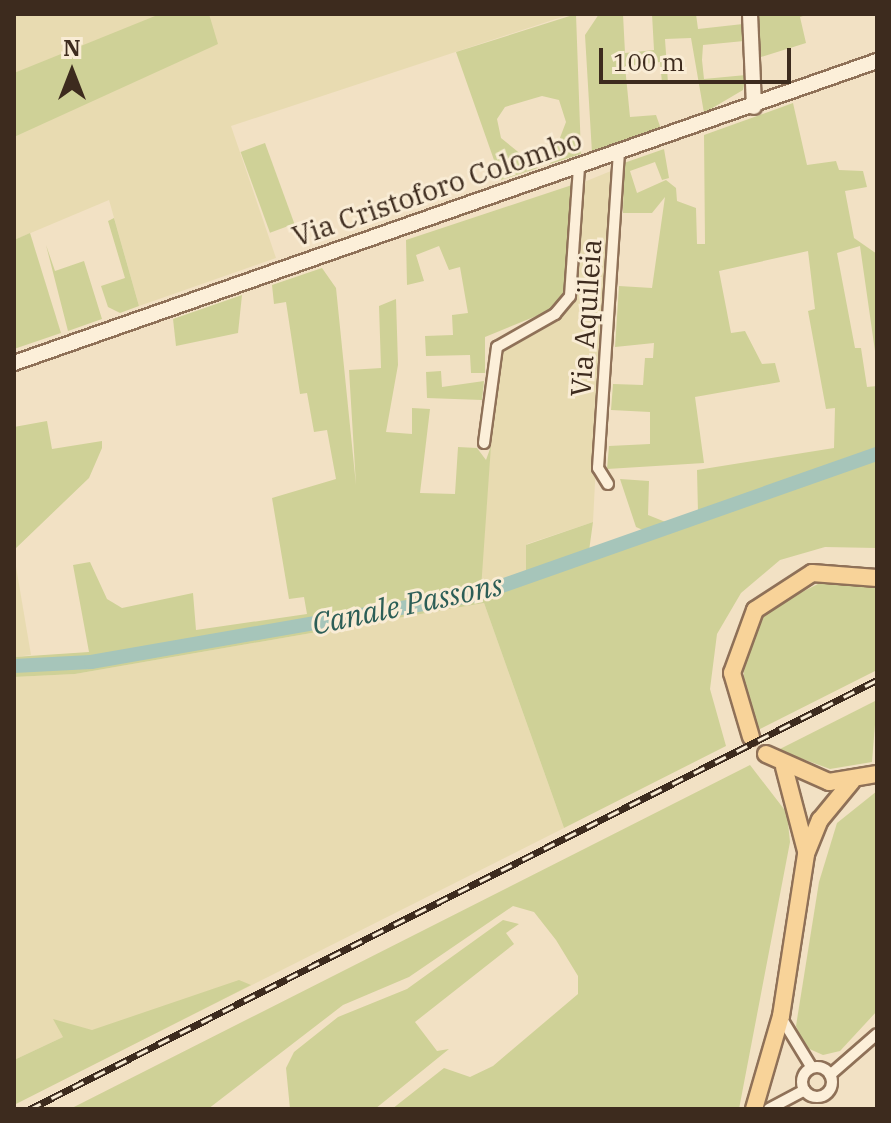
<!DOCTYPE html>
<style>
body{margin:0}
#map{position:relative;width:891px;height:1123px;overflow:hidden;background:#f2e1c4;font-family:"IBM Plex Serif",serif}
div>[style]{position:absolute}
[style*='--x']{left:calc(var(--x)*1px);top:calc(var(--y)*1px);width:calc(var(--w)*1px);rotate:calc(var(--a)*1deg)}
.farmland>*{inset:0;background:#e8dbb1}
.green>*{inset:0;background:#cfd197;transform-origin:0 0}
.canal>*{height:14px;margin:-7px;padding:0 7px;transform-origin:7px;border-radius:7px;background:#a6c5ba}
.roads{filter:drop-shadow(2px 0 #8f7158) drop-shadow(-2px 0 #8f7158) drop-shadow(0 2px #8f7158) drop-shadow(0 -2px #8f7158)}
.street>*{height:10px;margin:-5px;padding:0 5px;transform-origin:5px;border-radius:5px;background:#fcefd9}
.street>.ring{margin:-5px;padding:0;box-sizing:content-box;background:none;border:10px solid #fcefd9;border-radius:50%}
.secondary>*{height:14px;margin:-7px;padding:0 7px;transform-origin:7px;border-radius:7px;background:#fcefd9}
.primary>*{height:16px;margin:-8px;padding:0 8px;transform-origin:8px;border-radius:8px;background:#f8d399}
.rail>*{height:7px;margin-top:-3.5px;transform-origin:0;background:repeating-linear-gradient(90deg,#f9ecd5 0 12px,#3d2b1e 0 24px);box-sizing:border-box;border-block:2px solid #3d2b1e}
span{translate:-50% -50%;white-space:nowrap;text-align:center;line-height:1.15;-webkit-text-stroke:6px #f9ecd5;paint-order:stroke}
.street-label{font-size:28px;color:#3d2b1e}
.water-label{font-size:30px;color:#2c5e57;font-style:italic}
.frame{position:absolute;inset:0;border:16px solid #3d2b1e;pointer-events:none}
.north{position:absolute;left:32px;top:32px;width:80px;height:80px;-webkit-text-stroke:6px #f9ecd5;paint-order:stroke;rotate:0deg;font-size:22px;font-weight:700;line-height:32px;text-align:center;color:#3d2b1e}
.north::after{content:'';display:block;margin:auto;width:28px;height:36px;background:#3d2b1e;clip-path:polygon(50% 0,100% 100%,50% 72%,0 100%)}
.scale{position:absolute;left:599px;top:48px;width:192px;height:36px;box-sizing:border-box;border:4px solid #3d2b1e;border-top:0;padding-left:10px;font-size:24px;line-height:28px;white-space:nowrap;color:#3d2b1e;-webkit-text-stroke:6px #f9ecd5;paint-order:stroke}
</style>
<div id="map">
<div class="farmland">
<div style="clip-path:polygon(14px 14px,571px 14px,231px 126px,276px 258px,139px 306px,109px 200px,14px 240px)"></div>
<div style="clip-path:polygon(611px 171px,593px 522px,527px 544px,526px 573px,480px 589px,497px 361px,508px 342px,559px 318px,574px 298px,584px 182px)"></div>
<div style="clip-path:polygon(14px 555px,31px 655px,14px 657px)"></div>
<div style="clip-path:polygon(484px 603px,564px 828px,83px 1070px,63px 1037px,14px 1060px,14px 677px,75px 674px)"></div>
</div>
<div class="green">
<div style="clip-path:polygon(160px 14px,209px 14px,218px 44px,14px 137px,14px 73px)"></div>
<div style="clip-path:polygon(576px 14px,581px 154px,550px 164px,566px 122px,559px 100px,542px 96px,505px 107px,497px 119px,501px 138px,538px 168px,501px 180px,456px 52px)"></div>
<div style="clip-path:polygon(599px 14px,623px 14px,625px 53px,654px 50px,652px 14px,696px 14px,698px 29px,743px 24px,744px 41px,703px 45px,702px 60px,704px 79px,746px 75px,743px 90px,704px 113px,691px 38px,665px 39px,668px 83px,662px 83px,660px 62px,625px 66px,630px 117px,656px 115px,661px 129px,592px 153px,585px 35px)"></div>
<div style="clip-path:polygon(757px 14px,809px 14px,800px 17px,806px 43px,761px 57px)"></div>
<div style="clip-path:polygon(793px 103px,807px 165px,836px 161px,839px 170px,863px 171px,867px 187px,845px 191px,854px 238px,877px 254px,877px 365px,860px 246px,837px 253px,855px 348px,861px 348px,867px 387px,877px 386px,877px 548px,825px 547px,780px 560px,741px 593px,717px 634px,710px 689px,726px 746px,564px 828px,484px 603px,75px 674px,14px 677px,14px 657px,89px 652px,73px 565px,90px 562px,107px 599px,122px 608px,193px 593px,196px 630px,307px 614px,304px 597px,289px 599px,272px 498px,336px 479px,327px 430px,314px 432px,307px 393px,300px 394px,286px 302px,274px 304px,272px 285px,322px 268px,336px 288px,356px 485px,349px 370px,381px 368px,379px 306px,396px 299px,398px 365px,386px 432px,412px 434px,412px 408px,430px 409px,420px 493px,455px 494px,458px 447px,477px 448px,486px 460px,491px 446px,481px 589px,526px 573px,526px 545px,593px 522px,589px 551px,645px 531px,636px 527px,620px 479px,649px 481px,648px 515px,668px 523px,698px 512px,697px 470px,834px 448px,835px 408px,826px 409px,808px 311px,815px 309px,808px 251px,719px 271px,731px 333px,745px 331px,762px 364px,775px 363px,780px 382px,695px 397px,704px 463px,607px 469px,609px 446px,650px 444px,650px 412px,611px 410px,613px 384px,643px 385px,645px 358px,653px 358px,654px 343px,615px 347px,619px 286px,652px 288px,665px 197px,652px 213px,623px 213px,624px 163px,664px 149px,669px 178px,662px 180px,655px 162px,630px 171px,637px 193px,666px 180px,676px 188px,677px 201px,696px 208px,697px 244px,705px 244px,704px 135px)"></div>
<div style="left:265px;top:143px;width:86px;height:26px;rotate:70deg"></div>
<div style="clip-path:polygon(572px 185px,566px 291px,551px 310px,485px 337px,485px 373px,471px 373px,470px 355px,426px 356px,425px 336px,453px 335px,452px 315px,468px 313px,460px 267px,449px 270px,439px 246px,416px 255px,424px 281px,407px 285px,406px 240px)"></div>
<div style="clip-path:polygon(114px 218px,139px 306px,120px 313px,108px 307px,101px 286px,125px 278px,108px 221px)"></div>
<div style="clip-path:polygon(30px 233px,61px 333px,14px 349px,14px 240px)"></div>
<div style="clip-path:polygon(46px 245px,55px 271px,84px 261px,102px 319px,68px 331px)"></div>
<div style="clip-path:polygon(242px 295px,238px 333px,176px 346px,173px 319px)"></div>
<div style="clip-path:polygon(441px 371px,442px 387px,484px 381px,482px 400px,427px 398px,426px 372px)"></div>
<div style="clip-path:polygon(47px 421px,52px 449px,102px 441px,102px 448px,89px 478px,14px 550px,14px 427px)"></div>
<div style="clip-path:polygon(828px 579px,877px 588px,877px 670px,758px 730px,745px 705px,743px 649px,764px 611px)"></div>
<div style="clip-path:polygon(877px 700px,872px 762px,830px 769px,778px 750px)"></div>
<div style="clip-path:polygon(750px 765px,787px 813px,790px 842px,739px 1109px,392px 1109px,444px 1068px,470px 1077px,493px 1066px,578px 994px,578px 976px,556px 940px,534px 912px,513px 906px,409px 977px,343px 1005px,208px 1109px,70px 1109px)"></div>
<div style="clip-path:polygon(877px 791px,877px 1011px,840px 1051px,823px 1055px,805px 1047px,796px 1026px,819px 882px,837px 823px)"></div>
<div style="clip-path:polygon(503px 920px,519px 924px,506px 933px,514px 944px,415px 1022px,437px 1051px,449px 1049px,375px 1109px,290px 1109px,286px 1068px,294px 1052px,338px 1017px,407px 989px)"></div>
<div style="clip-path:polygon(239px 980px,251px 985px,14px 1105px,14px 1060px,63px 1037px,53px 1019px,92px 1030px)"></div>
</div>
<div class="canal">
<div style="--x:14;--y:666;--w:77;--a:-3"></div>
<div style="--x:91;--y:662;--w:391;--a:-9.9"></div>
<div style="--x:476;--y:595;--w:425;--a:-19.4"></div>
</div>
<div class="roads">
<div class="street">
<div style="--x:484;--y:443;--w:97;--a:-82.3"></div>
<div style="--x:497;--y:347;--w:67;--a:-29.6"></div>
<div style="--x:555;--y:314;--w:23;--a:-50"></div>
<div style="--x:570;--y:296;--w:129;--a:-86"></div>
<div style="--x:608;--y:484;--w:19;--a:-122"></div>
<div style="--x:598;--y:468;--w:315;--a:-86.2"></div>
<div style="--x:782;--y:1019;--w:57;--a:58.5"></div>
<div class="ring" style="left:802px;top:1067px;width:20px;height:20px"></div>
<div style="--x:830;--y:1075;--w:62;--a:-41.1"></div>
<div style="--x:769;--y:1109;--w:40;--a:-28"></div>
</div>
<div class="secondary">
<div style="--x:750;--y:14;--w:93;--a:87.5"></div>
<div style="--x:14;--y:363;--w:914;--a:-19.29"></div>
</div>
<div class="primary">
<div style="--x:751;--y:737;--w:67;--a:-106.5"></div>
<div style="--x:732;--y:673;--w:67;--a:-69.9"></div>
<div style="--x:755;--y:610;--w:68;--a:-33"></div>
<div style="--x:812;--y:573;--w:65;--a:4.4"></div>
<div style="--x:766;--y:754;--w:69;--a:24"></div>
<div style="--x:829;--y:782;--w:49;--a:-9.5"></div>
<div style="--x:784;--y:767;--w:87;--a:75.3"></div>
<div style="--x:754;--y:1109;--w:97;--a:-73.8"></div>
<div style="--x:781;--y:1016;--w:164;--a:-81.2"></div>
<div style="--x:806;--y:854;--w:37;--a:-68"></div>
<div style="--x:820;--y:820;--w:50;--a:-50.6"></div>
</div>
</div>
<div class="rail">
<div style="--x:30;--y:1109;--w:949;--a:-26.86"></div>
</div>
<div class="street-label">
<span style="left:437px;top:188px;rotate:-19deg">Via Cristoforo Colombo</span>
<span style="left:586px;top:318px;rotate:-86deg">Via Aquileia</span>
</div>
<div class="water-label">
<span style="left:407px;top:604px;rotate:-12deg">Canale Passons</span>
</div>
<div class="frame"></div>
<div class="north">N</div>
<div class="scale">100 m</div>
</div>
